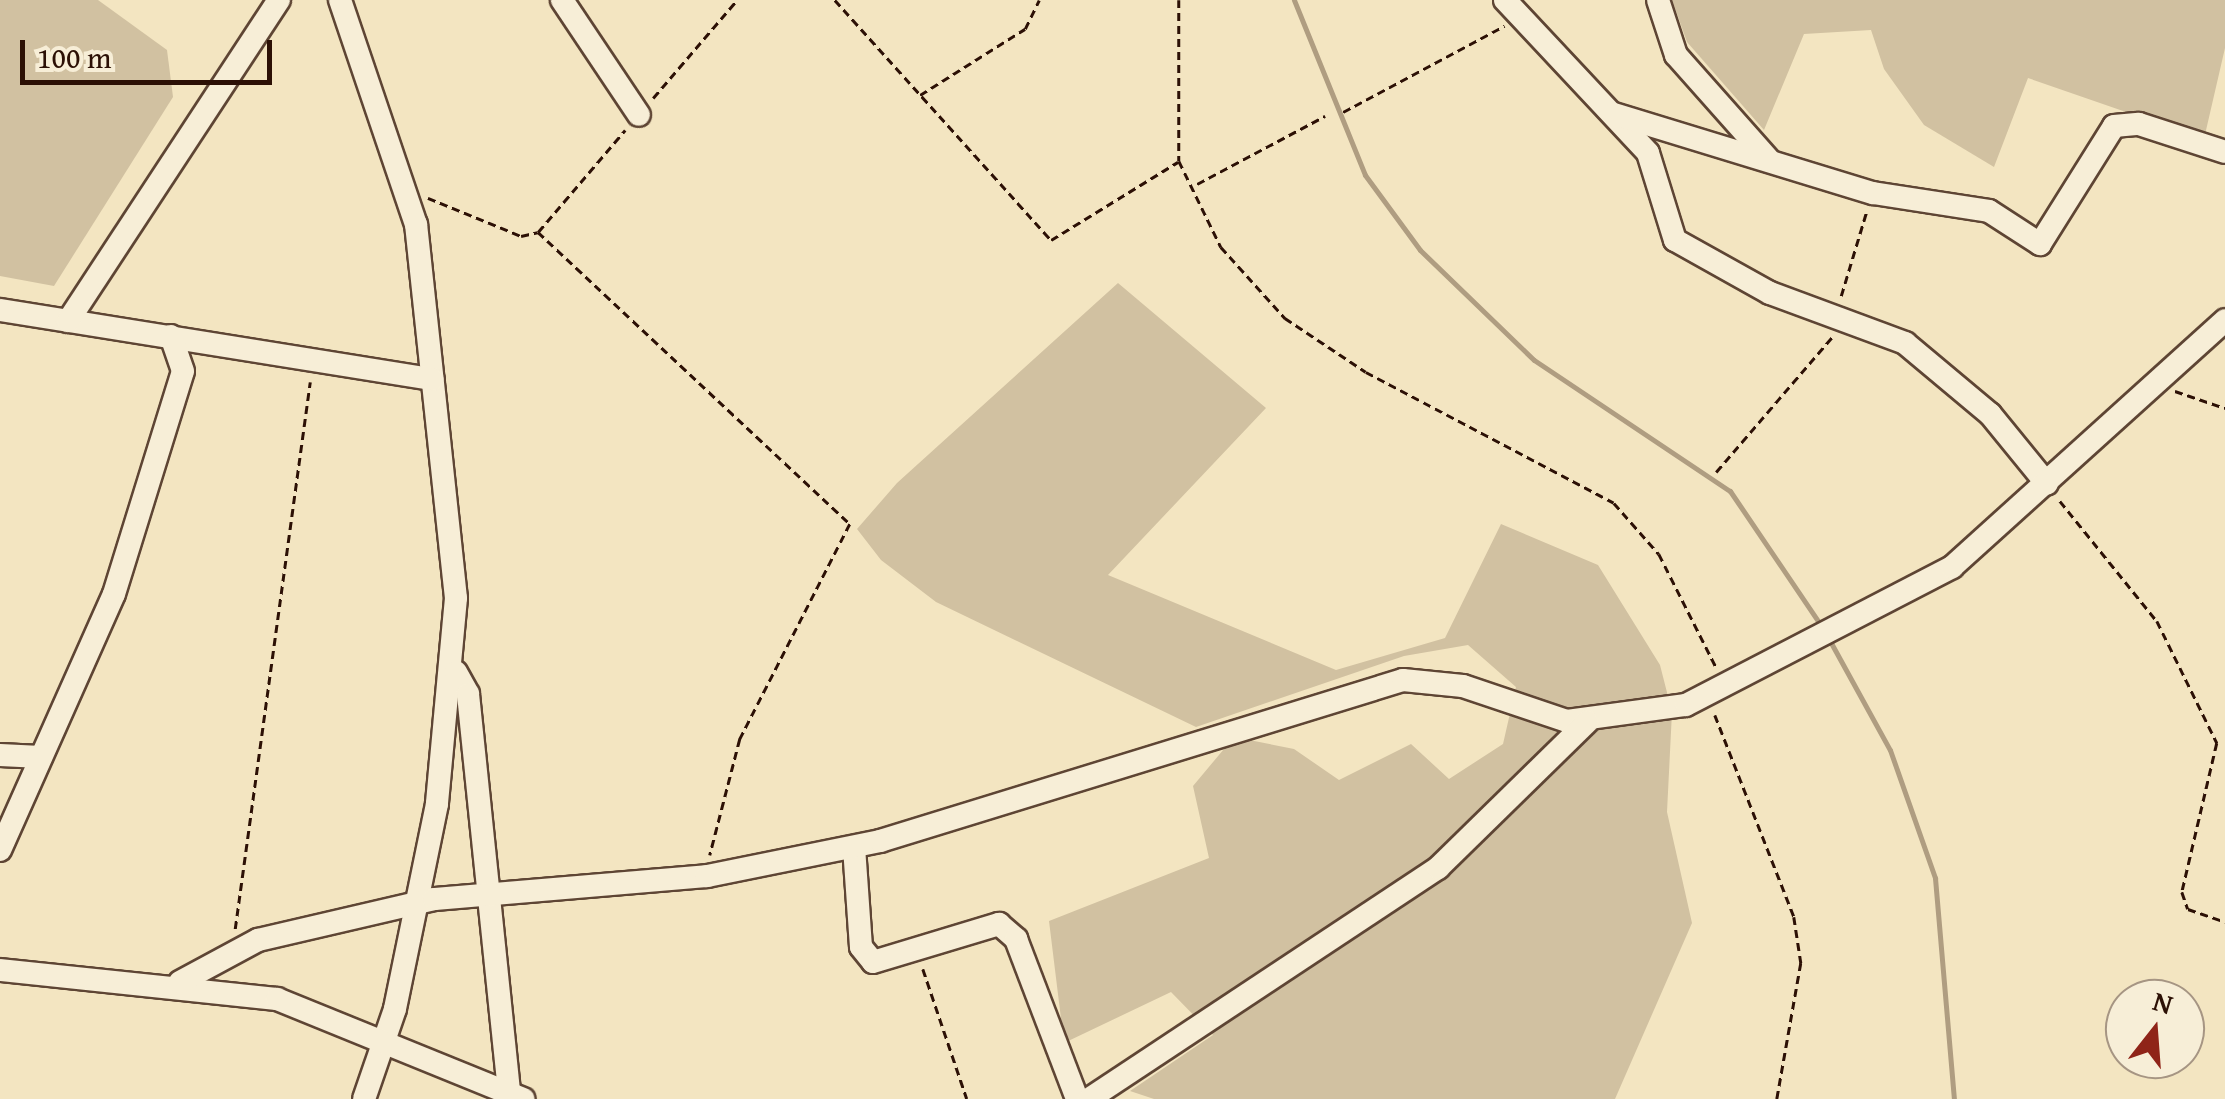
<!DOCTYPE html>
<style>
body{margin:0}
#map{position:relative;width:2225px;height:1099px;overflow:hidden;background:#f3e5c1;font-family:"Gentium Book Plus",serif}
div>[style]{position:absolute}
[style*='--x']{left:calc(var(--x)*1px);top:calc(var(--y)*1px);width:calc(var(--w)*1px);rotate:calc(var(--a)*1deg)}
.green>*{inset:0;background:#d1c1a1}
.stream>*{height:5px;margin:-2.5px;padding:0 2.5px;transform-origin:2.5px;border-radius:2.5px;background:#af9d81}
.path>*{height:2.5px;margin-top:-1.25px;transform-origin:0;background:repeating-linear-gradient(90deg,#2c1005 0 8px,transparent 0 13px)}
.roads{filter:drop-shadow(2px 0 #5e4534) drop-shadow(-2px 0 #5e4534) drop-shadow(0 2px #5e4534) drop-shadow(0 -2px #5e4534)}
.minor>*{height:22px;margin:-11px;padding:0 11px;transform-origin:11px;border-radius:11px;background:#f7eed7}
span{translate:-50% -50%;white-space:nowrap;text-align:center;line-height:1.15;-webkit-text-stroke:9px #f7eed7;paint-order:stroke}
.north{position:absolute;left:2105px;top:979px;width:100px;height:100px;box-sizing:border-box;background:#f7eed7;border:2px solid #a69583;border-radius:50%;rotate:17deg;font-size:28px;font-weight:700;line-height:40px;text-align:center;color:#2c1005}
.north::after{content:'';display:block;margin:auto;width:35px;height:45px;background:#8f2418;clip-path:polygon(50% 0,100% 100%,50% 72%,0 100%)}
.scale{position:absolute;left:20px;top:40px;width:252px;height:45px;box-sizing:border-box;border:5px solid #2c1005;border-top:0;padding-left:12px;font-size:30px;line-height:35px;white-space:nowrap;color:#2c1005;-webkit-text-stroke:8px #f7eed7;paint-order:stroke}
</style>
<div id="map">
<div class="green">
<div style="clip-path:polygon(0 0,98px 0,167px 50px,173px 97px,54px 286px,0 276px)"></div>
<div style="clip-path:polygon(1672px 0,2225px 0,2225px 48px,2204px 139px,2028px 78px,1994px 167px,1924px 125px,1884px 69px,1871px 30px,1804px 34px,1764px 130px,1687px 42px)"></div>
<div style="clip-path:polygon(1118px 283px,1266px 408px,1108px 575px,1336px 670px,1445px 638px,1501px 524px,1598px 565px,1660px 665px,1672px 712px,1667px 812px,1692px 923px,1615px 1099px,1154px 1099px,1130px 1091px,1213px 1035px,1171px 992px,1064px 1043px,1049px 921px,1209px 858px,1193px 786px,1234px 737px,1294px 749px,1339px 780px,1411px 744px,1449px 779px,1503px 744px,1516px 687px,1468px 645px,1404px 656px,1196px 727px,936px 602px,881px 560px,857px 529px,897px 483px)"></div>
</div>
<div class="stream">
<div style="--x:1294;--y:0;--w:189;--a:67.9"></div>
<div style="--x:1365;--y:175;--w:93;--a:53.7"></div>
<div style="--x:1420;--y:250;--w:158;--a:44"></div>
<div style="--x:1534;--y:360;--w:236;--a:33.8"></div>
<div style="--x:1730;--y:491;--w:164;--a:55.9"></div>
<div style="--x:1830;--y:641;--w:124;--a:61.2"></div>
<div style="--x:1890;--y:750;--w:136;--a:70.6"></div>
<div style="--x:1935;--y:878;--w:222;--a:85.1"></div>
</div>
<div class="path">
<div style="--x:835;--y:0;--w:323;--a:48"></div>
<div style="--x:1051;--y:240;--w:149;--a:-31.6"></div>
<div style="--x:1179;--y:0;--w:161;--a:90"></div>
<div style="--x:1179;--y:161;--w:96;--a:64"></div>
<div style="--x:1221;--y:247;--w:96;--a:48"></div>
<div style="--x:1285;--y:318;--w:97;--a:33.7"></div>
<div style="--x:1366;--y:372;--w:280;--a:27.8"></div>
<div style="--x:1614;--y:503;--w:68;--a:48.6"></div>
<div style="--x:1659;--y:554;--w:127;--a:63.2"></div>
<div style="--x:920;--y:95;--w:124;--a:-32.2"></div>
<div style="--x:1025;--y:29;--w:32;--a:-64"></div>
<div style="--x:653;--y:98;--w:129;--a:-49.4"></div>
<div style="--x:1343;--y:112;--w:183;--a:-28.1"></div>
<div style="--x:1197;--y:184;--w:145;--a:-28"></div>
<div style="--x:428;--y:198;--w:100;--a:22.2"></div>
<div style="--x:521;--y:236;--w:17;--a:-13"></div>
<div style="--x:538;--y:232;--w:134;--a:-49.5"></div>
<div style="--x:538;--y:232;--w:427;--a:43.1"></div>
<div style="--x:850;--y:524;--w:242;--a:117.1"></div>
<div style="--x:740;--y:739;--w:120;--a:104.5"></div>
<div style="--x:1841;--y:296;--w:87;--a:-73.2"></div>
<div style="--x:2175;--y:391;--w:53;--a:18.8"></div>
<div style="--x:1716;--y:472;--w:179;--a:-49.3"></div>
<div style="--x:2060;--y:501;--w:154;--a:51.1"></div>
<div style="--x:2157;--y:621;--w:136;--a:63.8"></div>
<div style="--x:2217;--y:743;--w:153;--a:103.2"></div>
<div style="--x:2182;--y:892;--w:18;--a:71"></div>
<div style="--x:2188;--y:909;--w:39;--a:19"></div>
<div style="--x:1715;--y:715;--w:217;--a:68.6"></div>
<div style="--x:1794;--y:917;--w:47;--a:81.3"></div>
<div style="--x:1801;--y:963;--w:138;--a:100"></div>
<div style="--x:235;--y:929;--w:552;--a:-82.19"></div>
<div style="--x:923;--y:969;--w:137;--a:71.3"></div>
</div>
<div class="roads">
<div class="minor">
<div style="--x:340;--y:0;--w:237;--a:71.3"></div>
<div style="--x:416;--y:224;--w:376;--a:83.9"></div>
<div style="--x:456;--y:598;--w:207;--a:95.3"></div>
<div style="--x:437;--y:804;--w:209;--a:101.6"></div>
<div style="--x:395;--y:1009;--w:95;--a:109"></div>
<div style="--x:562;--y:0;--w:138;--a:56.2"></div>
<div style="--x:1505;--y:0;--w:209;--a:46.9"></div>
<div style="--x:1648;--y:153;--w:91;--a:72.8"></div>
<div style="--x:1675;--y:240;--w:109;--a:29.2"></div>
<div style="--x:1770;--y:293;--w:144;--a:20.3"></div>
<div style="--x:1905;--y:343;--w:111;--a:39.9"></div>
<div style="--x:1990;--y:414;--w:90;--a:50.8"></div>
<div style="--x:1658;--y:0;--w:58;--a:71.9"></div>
<div style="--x:1676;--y:55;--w:142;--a:48.4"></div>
<div style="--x:1614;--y:114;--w:271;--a:17"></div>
<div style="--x:1873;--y:193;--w:117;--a:8.8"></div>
<div style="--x:1989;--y:211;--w:61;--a:32.9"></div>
<div style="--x:2040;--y:244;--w:139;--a:-57.9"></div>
<div style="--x:2114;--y:126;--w:25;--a:-5"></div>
<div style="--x:2139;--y:124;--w:90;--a:18"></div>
<div style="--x:0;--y:310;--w:438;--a:9.1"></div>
<div style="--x:68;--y:321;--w:384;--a:-56.7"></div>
<div style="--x:456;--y:672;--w:25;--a:61"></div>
<div style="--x:468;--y:694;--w:401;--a:84.1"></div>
<div style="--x:0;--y:755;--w:41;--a:2.8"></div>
<div style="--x:854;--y:847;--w:100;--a:86"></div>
<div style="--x:861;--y:947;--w:19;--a:51"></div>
<div style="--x:873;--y:962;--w:132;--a:-16.8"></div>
<div style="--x:999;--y:924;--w:23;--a:41"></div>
<div style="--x:1016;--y:939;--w:171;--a:69.1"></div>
<div style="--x:0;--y:850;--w:280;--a:-66"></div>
<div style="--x:114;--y:594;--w:233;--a:-72.8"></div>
<div style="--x:183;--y:371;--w:37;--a:-109"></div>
<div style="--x:0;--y:970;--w:279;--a:6"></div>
<div style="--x:277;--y:999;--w:266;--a:22.1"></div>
<div style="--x:180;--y:982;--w:89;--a:-28.3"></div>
<div style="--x:258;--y:940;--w:181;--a:-13.1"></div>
<div style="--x:434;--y:899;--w:274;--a:-4.8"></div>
<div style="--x:707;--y:876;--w:177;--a:-11.4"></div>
<div style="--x:880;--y:841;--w:547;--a:-17.11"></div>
<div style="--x:1403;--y:680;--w:60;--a:5.7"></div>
<div style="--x:1463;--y:686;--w:110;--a:18.6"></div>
<div style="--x:1567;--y:721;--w:120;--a:-7.7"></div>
<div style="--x:1686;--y:705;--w:300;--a:-27.4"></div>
<div style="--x:1952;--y:567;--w:368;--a:-42.1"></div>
<div style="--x:1089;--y:1099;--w:419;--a:-33.5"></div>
<div style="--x:1438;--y:868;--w:209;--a:-44.4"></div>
</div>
</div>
<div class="north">N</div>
<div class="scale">100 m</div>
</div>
